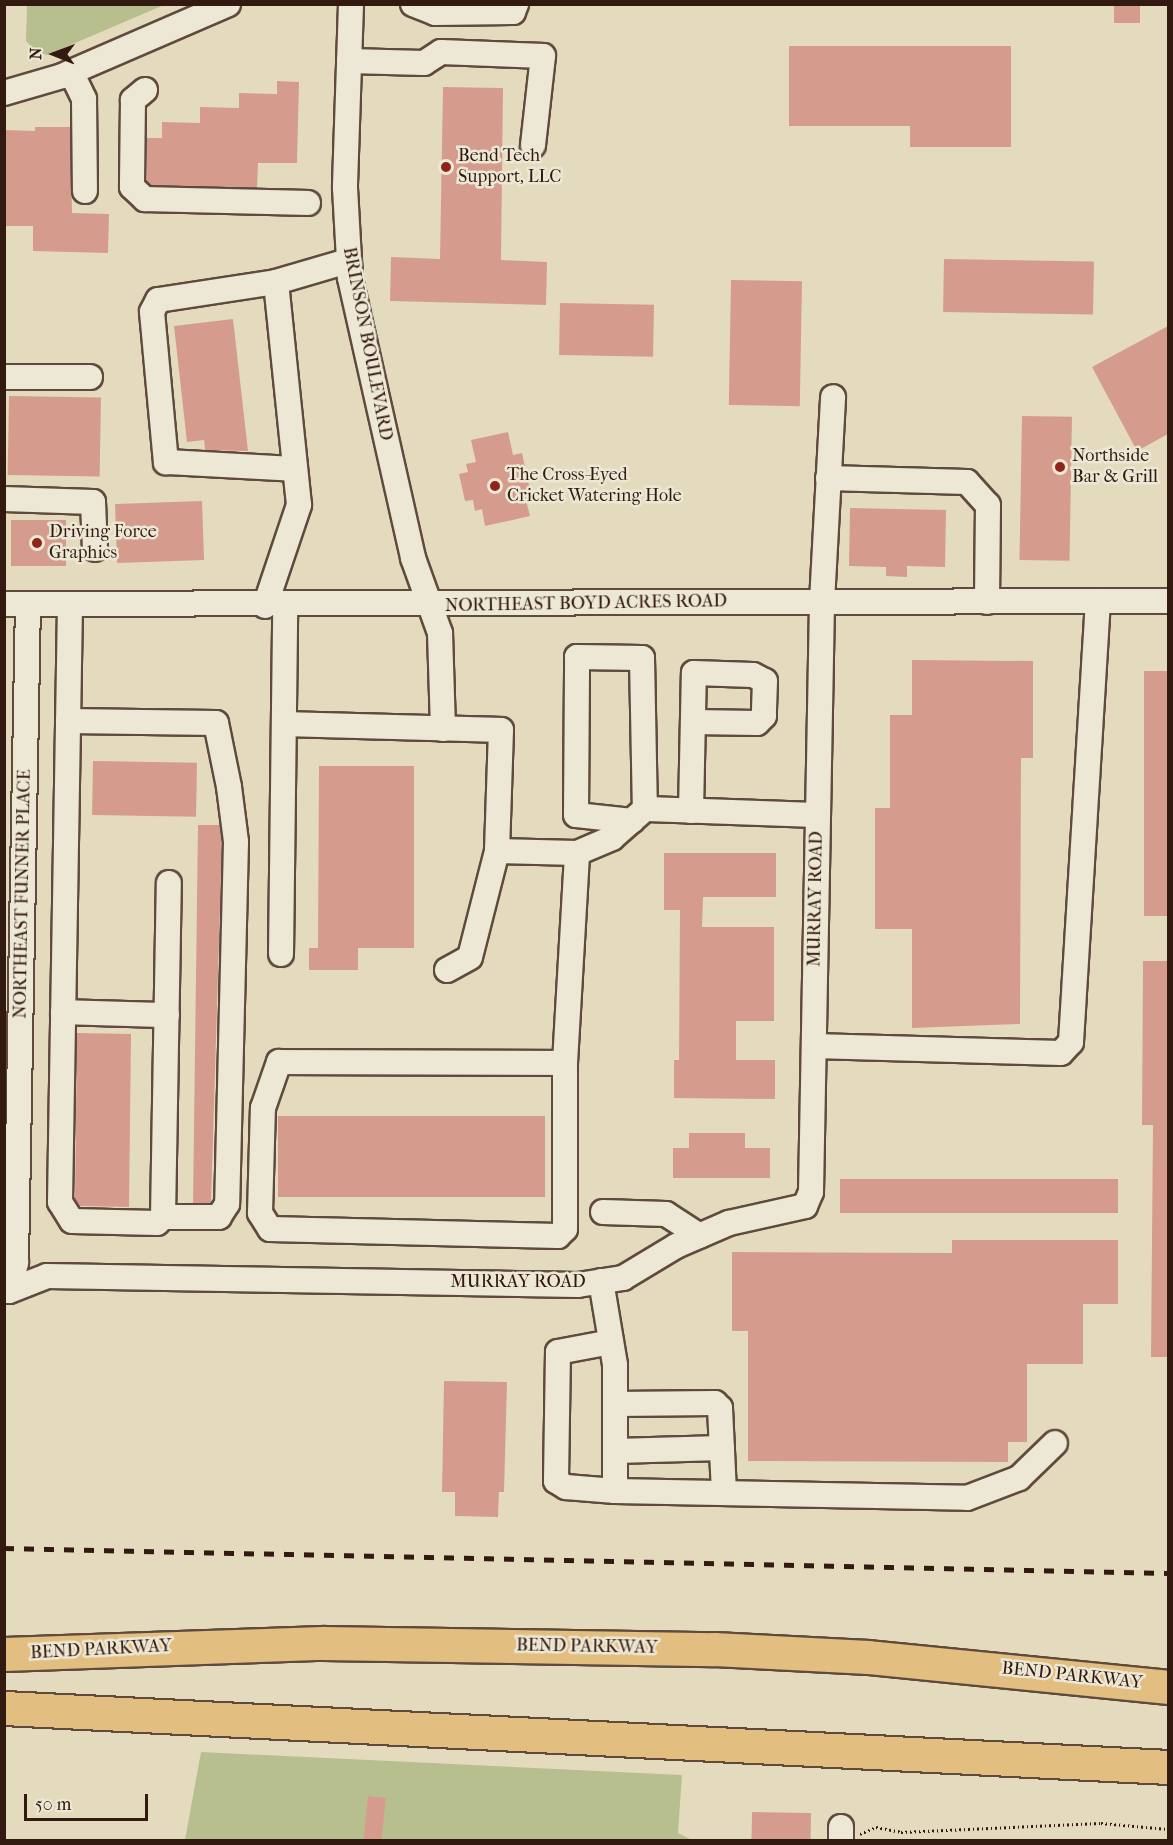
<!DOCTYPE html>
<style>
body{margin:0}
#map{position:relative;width:1173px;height:1845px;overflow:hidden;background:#e4dbbf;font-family:"IM FELL French Canon",serif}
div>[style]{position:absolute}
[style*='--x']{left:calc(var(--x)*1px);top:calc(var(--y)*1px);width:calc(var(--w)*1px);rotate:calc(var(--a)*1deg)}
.green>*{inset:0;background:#b7bf8f}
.building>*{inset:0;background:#d59c8d;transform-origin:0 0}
.path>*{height:3px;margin-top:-1.5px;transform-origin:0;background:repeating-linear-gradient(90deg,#331a11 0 1.5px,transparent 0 4.5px)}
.roads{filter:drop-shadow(2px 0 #5f4a3c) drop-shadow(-2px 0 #5f4a3c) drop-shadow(0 2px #5f4a3c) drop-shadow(0 -2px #5f4a3c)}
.minor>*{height:24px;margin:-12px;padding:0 12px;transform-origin:12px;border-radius:12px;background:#ede8d5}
.highway>*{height:33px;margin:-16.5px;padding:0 16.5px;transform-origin:16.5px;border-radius:16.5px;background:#e2be80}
.rail>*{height:4.5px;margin-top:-2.25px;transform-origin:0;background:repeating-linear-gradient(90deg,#331a11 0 10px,transparent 0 20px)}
.dots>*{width:16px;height:16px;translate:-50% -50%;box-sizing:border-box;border:3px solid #ede8d5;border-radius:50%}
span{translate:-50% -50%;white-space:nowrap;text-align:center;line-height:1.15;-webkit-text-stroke:5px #ede8d5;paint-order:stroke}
.poi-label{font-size:18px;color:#331a11}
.left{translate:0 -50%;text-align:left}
.street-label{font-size:18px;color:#331a11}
.frame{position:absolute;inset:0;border:6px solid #331a11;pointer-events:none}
.north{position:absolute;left:24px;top:24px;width:60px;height:60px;-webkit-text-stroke:4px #ede8d5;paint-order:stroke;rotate:271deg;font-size:16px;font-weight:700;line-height:24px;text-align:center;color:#331a11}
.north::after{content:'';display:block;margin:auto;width:21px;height:27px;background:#331a11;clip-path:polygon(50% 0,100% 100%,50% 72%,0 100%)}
.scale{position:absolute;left:24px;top:1794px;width:124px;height:27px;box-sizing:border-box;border:3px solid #331a11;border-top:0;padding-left:8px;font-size:18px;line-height:21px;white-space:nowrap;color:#331a11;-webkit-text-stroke:4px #ede8d5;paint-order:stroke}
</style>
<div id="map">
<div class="green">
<div style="clip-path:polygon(27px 5px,27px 4px,164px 5px,47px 55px,36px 52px,26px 41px)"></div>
<div style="clip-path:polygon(201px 1752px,682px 1775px,678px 1833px,692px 1840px,185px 1840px)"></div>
</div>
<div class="building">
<div style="left:1114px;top:4px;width:26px;height:19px"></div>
<div style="clip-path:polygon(789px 46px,1011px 46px,1011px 147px,910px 147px,910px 126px,789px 126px)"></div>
<div style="clip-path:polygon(277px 81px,299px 82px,297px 163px,258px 163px,257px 188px,151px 185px,146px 181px,147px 138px,162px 138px,162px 122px,200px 123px,200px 107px,239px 108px,239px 93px,277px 94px)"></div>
<div style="clip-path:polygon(443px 87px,503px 88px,501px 260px,547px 262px,546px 305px,390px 301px,391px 257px,440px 259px)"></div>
<div style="clip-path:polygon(35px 127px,70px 127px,72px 213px,109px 214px,108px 253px,33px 251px,33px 226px,4px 226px,4px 130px,35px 131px)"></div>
<div style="left:944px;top:259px;width:150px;height:53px;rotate:1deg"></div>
<div style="left:731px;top:280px;width:71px;height:125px;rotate:1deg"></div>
<div style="left:560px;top:303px;width:94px;height:52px;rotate:1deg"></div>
<div style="clip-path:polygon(233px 319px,248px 451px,205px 450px,204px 440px,187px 442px,174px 326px)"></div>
<div style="clip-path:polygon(1168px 326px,1168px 434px,1137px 451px,1092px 367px)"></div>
<div style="left:9px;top:396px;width:92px;height:79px;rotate:1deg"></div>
<div style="left:1022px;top:416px;width:50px;height:144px;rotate:1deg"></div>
<div style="clip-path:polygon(508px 432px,513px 455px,522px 453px,532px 499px,526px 500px,530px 516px,485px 526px,482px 509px,475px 511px,473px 500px,465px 501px,459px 474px,468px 472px,466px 464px,476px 462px,471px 440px)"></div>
<div style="left:202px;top:501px;width:59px;height:87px;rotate:88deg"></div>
<div style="clip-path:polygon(850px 508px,946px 510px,945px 567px,907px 566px,907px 577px,886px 576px,886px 567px,849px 566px)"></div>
<div style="left:11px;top:520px;width:55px;height:46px"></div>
<div style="clip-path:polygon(912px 660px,1033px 661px,1033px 758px,1021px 758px,1020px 1024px,912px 1028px,912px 929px,875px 929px,875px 808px,890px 808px,890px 715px,912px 715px)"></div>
<div style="left:1144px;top:671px;width:24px;height:245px"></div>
<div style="left:93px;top:761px;width:104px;height:54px;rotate:1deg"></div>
<div style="clip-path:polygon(319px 766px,414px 766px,414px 948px,358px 948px,358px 970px,309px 970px,309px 948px,318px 948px)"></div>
<div style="clip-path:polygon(198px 825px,220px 825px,222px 843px,211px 1203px,193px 1203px)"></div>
<div style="clip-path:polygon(664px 853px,776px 853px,776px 897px,703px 897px,702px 927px,774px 927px,774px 1021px,736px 1021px,736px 1060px,775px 1060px,775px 1099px,674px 1098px,674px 1060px,679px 1060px,680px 910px,664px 910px)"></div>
<div style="clip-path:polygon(1143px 961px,1168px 961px,1168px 1357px,1151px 1357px,1153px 1125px,1142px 1125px)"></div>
<div style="clip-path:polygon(77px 1033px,131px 1034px,129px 1207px,80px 1206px,75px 1199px)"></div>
<div style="left:278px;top:1116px;width:267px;height:81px"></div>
<div style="clip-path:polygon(689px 1133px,745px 1133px,745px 1148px,770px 1148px,770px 1178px,673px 1178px,673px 1148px,689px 1148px)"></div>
<div style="left:840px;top:1179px;width:278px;height:34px"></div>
<div style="clip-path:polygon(952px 1240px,1118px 1240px,1118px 1304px,1083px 1304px,1083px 1364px,1027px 1364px,1027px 1442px,1008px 1442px,1008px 1462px,748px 1461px,748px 1331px,732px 1331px,732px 1252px,952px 1253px)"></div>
<div style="clip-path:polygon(444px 1381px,507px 1382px,504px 1492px,499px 1492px,498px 1517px,455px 1516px,455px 1492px,442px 1492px)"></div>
<div style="left:368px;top:1796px;width:18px;height:44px;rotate:6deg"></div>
<div style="left:752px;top:1812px;width:59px;height:28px;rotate:1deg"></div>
</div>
<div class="path">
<div style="--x:860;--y:1834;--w:17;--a:-24"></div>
<div style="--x:876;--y:1827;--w:25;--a:11"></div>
<div style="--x:901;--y:1832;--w:200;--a:-2.6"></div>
<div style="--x:1101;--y:1823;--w:67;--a:5.1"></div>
</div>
<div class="roads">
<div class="minor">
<div style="--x:351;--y:4;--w:184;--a:91.9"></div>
<div style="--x:345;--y:188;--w:90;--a:86.8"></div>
<div style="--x:350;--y:278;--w:287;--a:77.3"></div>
<div style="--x:413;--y:558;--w:80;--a:70.2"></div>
<div style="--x:440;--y:633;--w:96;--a:88.2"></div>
<div style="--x:413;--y:4;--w:24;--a:22"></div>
<div style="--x:435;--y:13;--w:78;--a:-0.7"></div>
<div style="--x:513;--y:12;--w:9;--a:-69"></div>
<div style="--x:349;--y:61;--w:75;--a:1.5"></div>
<div style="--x:424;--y:63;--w:20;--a:-33"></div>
<div style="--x:441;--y:52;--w:102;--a:2.2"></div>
<div style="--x:543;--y:56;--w:90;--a:96.4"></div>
<div style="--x:71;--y:72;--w:30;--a:64"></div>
<div style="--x:84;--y:99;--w:92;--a:89.4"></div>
<div style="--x:145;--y:90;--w:16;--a:140"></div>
<div style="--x:133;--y:100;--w:87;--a:90.7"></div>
<div style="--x:132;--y:187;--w:18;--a:43"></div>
<div style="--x:145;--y:199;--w:163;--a:1.4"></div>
<div style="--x:4;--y:93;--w:60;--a:-16.3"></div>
<div style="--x:62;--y:76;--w:181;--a:-23.4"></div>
<div style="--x:276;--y:282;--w:75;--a:-16.3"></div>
<div style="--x:4;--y:377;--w:86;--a:0"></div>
<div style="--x:828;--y:478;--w:139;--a:1.6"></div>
<div style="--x:967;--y:482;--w:31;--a:48"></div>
<div style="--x:988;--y:505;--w:97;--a:90.6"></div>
<div style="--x:4;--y:499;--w:89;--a:1.9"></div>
<div style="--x:93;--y:502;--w:47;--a:87.6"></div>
<div style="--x:4;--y:604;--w:1164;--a:-0.15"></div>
<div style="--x:70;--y:605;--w:597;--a:90.96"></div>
<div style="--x:60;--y:1202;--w:22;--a:58"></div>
<div style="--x:72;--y:1221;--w:85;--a:1.3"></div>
<div style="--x:157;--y:1223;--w:8;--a:-45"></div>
<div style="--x:163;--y:1217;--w:334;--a:-89"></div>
<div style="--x:265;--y:606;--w:107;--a:-71.4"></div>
<div style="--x:299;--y:505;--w:224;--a:-95.9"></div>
<div style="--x:276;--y:282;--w:119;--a:171.3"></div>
<div style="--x:158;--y:300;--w:13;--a:117"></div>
<div style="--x:152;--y:312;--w:151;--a:84.7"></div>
<div style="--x:166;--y:462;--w:129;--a:3.1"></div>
<div style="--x:68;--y:721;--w:148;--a:0.8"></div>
<div style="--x:216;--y:723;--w:65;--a:78.5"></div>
<div style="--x:229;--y:787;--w:55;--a:82.7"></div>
<div style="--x:236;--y:842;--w:362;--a:91.4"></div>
<div style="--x:227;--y:1204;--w:15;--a:122"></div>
<div style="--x:219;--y:1217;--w:56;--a:180"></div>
<div style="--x:286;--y:724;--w:215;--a:1.6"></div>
<div style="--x:501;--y:730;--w:121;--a:91.9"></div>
<div style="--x:497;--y:851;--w:80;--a:1.4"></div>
<div style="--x:691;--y:811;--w:138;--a:-88.8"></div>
<div style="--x:694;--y:673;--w:59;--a:1.9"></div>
<div style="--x:753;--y:675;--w:13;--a:27"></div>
<div style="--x:765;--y:681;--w:35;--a:92"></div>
<div style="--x:764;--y:716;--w:10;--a:135"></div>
<div style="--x:757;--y:723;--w:64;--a:-179.1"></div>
<div style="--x:632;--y:821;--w:56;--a:-173.9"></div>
<div style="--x:576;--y:815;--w:158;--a:-89.6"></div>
<div style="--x:577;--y:657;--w:65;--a:0.9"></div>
<div style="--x:642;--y:658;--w:151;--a:88.9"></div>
<div style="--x:281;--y:954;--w:348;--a:-89.3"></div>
<div style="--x:447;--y:970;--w:26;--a:-29"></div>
<div style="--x:470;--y:957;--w:109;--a:-75.7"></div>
<div style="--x:63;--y:1012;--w:104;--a:1.7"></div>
<div style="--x:814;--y:1046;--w:247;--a:1.6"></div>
<div style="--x:1061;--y:1053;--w:15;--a:-48"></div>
<div style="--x:1071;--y:1042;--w:441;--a:-86.5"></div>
<div style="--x:565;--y:1063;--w:166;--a:90"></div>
<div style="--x:565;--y:1229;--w:10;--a:135"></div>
<div style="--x:558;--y:1236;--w:288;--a:-178.6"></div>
<div style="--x:270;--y:1229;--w:19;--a:-122"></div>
<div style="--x:260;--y:1213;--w:105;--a:-88.4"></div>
<div style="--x:263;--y:1108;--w:49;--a:-70.8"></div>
<div style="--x:279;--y:1062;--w:286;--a:0.2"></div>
<div style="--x:565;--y:1063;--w:210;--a:-86.7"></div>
<div style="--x:577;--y:853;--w:38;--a:-23"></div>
<div style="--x:612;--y:838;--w:44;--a:-41.3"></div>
<div style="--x:645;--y:809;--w:173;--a:2"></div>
<div style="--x:603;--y:1212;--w:63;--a:1.8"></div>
<div style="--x:666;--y:1214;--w:40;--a:32.9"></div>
<div style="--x:601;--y:1281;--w:85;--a:80.5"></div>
<div style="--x:615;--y:1365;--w:126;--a:90"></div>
<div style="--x:615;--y:1491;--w:352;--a:1.1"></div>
<div style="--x:967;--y:1498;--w:56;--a:-21"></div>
<div style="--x:1019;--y:1478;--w:50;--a:-44.2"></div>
<div style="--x:9;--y:1291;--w:41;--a:-21.5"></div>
<div style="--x:47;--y:1276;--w:531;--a:0.97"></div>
<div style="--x:578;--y:1285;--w:46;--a:-8.8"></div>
<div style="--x:623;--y:1278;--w:62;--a:-31.1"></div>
<div style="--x:676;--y:1246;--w:58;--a:-23.5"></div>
<div style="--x:729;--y:1223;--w:78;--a:-12.6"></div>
<div style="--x:805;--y:1206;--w:15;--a:-67"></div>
<div style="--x:811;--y:1192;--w:590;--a:-88.93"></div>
<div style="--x:822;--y:602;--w:205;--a:-86.9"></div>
<div style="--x:9;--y:1291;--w:30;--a:-76"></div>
<div style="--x:16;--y:1262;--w:658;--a:-88.96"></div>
<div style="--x:611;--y:1342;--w:54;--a:169.3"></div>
<div style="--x:558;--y:1352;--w:129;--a:90.9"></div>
<div style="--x:556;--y:1481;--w:12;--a:31"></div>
<div style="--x:566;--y:1487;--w:49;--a:4.7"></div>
<div style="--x:615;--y:1404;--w:100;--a:-0.6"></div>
<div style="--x:715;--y:1403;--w:7;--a:45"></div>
<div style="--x:720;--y:1408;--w:85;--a:87.3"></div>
<div style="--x:615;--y:1451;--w:107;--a:-1.6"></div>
<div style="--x:841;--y:1840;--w:13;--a:-90"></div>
</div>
<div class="highway">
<div style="--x:4;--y:1654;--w:319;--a:-2"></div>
<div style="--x:323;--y:1643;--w:391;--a:0.9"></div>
<div style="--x:714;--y:1649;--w:154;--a:3"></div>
<div style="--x:868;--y:1657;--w:301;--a:5.7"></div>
<div style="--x:4;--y:1708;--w:1165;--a:2.9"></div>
</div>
</div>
<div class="rail">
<div style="--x:4;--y:1548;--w:1164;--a:1.23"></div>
</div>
<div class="dots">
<div style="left:446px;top:167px;background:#8f2418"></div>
<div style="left:1060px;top:467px;background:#8f2418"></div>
<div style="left:495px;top:486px;background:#8f2418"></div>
<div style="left:37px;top:543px;background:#8f2418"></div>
</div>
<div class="poi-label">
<span class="left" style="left:458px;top:167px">Bend Tech<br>Support, LLC</span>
<span class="left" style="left:1072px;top:467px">Northside<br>Bar &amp; Grill</span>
<span class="left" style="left:507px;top:486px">The Cross-Eyed<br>Cricket Watering Hole</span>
<span class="left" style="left:49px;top:543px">Driving Force<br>Graphics</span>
</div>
<div class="street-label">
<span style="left:367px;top:344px;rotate:79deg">BRINSON BOULEVARD</span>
<span style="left:586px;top:604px;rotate:-1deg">NORTHEAST BOYD ACRES ROAD</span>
<span style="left:23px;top:894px;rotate:-89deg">NORTHEAST FUNNER PLACE</span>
<span style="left:816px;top:899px;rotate:-89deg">MURRAY ROAD</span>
<span style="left:518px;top:1282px">MURRAY ROAD</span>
<span style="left:587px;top:1647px;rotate:1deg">BEND PARKWAY</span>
<span style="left:101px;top:1650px;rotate:-3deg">BEND PARKWAY</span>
<span style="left:1072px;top:1676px;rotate:6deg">BEND PARKWAY</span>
</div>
<div class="frame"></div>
<div class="north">N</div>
<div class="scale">50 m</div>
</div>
